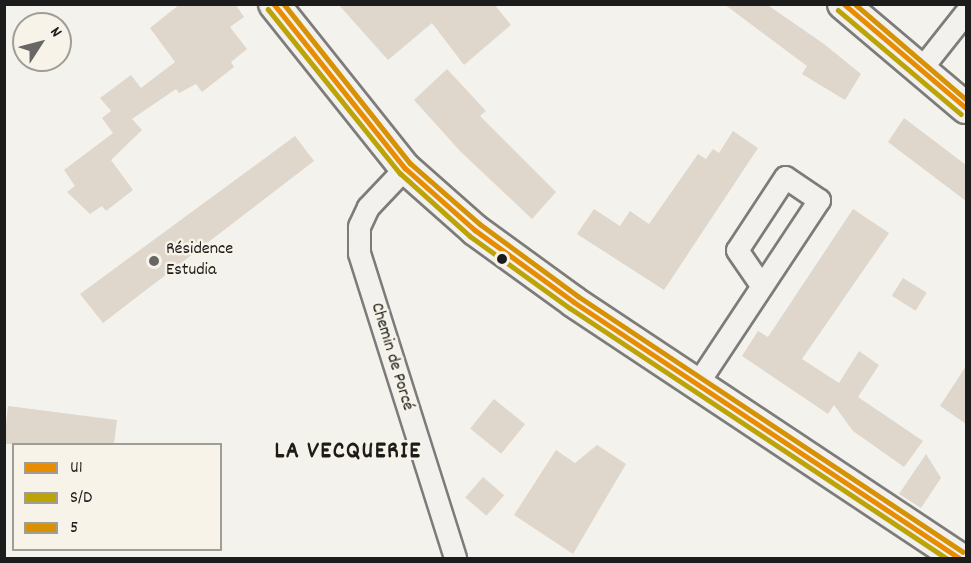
<!DOCTYPE html>
<meta charset="utf-8">
<style>
body{margin:0}
#map{position:relative;width:971px;height:563px;overflow:hidden;background:#f4f2ec;font-family:Dekko,sans-serif}
div>[style]{position:absolute}
[style*='--x']{left:calc(var(--x)*1px);top:calc(var(--y)*1px);width:calc(var(--w)*1px);rotate:calc(var(--a)*1deg)}
.building>*{inset:0;background:#dfd6cc;transform-origin:0 0}
.roads{filter:drop-shadow(2px 0 #7d7c7a) drop-shadow(-2px 0 #7d7c7a) drop-shadow(0 2px #7d7c7a) drop-shadow(0 -2px #7d7c7a)}
.minor>*{height:21px;margin:-10.5px;padding:0 10.5px;transform-origin:10.5px;border-radius:10.5px;background:#f2f1ed}
.secondary>*{height:30px;margin:-15px;padding:0 15px;transform-origin:15px;border-radius:15px;background:#f2f1ed}
.bus-1>*{height:4.5px;margin:-2.25px;padding:0 2.25px;transform-origin:2.25px;border-radius:2.25px;background:#e88c01}
.bus-2>*{height:4.5px;margin:-2.25px;padding:0 2.25px;transform-origin:2.25px;border-radius:2.25px;background:#bba308}
.bus-3>*{height:4.5px;margin:-2.25px;padding:0 2.25px;transform-origin:2.25px;border-radius:2.25px;background:#d69104}
.dots>*{width:16px;height:16px;translate:-50% -50%;box-sizing:border-box;border:3px solid #f7f3e8;border-radius:50%}
span{translate:-50% -50%;white-space:nowrap;text-align:center;line-height:1.15;-webkit-text-stroke:5px #f7f3e8;paint-order:stroke}
.poi-label{font-size:18px;color:#1c1c1c}
.left{translate:0 -50%;text-align:left}
.street-label{font-size:18px;color:#1c1c1c}
.district-label{font-size:24px;color:#1c1c1c;font-weight:700;letter-spacing:1.5px}
.frame{position:absolute;inset:0;border:6px solid #1c1c1c;pointer-events:none}
.legend{position:absolute;left:12px;top:443px;width:210px;height:108px;box-sizing:border-box;background:#f7f3e8;border:2px solid #9f9d96;margin:0;padding:8px 10px;list-style:none;font-size:18px;color:#1c1c1c}
.legend li{display:flex;align-items:center;gap:12px;height:30px}
.legend b{width:30px;border:2px solid #9f9d96}
.north{position:absolute;left:12px;top:12px;width:60px;height:60px;box-sizing:border-box;background:#f7f3e8;border:2px solid #9f9d96;border-radius:50%;rotate:54deg;font-size:16px;font-weight:700;line-height:24px;text-align:center;color:#1c1c1c}
.north::after{content:'';display:block;margin:auto;width:21px;height:27px;background:#686765;clip-path:polygon(50% 0,100% 100%,50% 72%,0 100%)}
</style>
<div id="map">
<div class="building">
<div style="clip-path:polygon(180px 4px,235px 4px,244px 17px,230px 27px,247px 49px,231px 62px,234px 67px,202px 92px,196px 84px,179px 93px,176px 89px,132px 119px,142px 130px,111px 160px,133px 190px,106px 211px,102px 206px,90px 214px,67px 192px,75px 186px,64px 170px,121px 127px,113px 133px,102px 118px,111px 111px,100px 98px,131px 75px,141px 88px,175px 62px,150px 28px)"></div>
<div style="clip-path:polygon(338px 4px,494px 4px,511px 25px,464px 65px,432px 23px,388px 60px)"></div>
<div style="clip-path:polygon(724px 4px,766px 4px,824px 44px,861px 74px,845px 100px,802px 74px,807px 66px)"></div>
<div style="clip-path:polygon(447px 69px,486px 111px,480px 116px,556px 192px,532px 219px,460px 151px,414px 100px)"></div>
<div style="clip-path:polygon(904px 118px,966px 165px,966px 201px,888px 142px)"></div>
<div style="clip-path:polygon(733px 131px,758px 148px,664px 290px,577px 234px,594px 209px,620px 226px,630px 211px,649px 224px,698px 154px,706px 159px,713px 149px,719px 153px)"></div>
<div style="clip-path:polygon(295px 136px,314px 161px,103px 323px,80px 294px)"></div>
<div style="clip-path:polygon(853px 209px,889px 233px,802px 359px,839px 383px,859px 351px,879px 365px,858px 397px,923px 441px,904px 467px,853px 431px,834px 405px,828px 414px,742px 356px,758px 331px,768px 337px)"></div>
<div style="left:903px;top:278px;width:28px;height:21px;rotate:32deg"></div>
<div style="clip-path:polygon(966px 366px,966px 424px,940px 406px)"></div>
<div style="left:494px;top:399px;width:40px;height:38px;rotate:39deg"></div>
<div style="clip-path:polygon(8px 406px,117px 420px,114px 444px,4px 444px)"></div>
<div style="clip-path:polygon(597px 445px,626px 464px,573px 554px,514px 515px,556px 450px,575px 463px)"></div>
<div style="clip-path:polygon(926px 454px,941px 478px,921px 508px,899px 494px)"></div>
<div style="left:483px;top:477px;width:28px;height:27px;rotate:41deg"></div>
</div>
<div class="roads">
<div class="minor">
<div style="--x:920;--y:70;--w:74;--a:-51.6"></div>
<div style="--x:405;--y:168;--w:54;--a:133.5"></div>
<div style="--x:368;--y:207;--w:21;--a:115"></div>
<div style="--x:359;--y:226;--w:27;--a:90"></div>
<div style="--x:359;--y:253;--w:320;--a:72.5"></div>
<div style="--x:697;--y:384;--w:221;--a:-56.5"></div>
<div style="--x:819;--y:200;--w:41;--a:-145.9"></div>
<div style="--x:785;--y:177;--w:87;--a:123.3"></div>
<div style="--x:737;--y:250;--w:42;--a:55.6"></div>
</div>
<div class="secondary">
<div style="--x:274;--y:4;--w:210;--a:51.4"></div>
<div style="--x:405;--y:168;--w:94;--a:41.5"></div>
<div style="--x:475;--y:230;--w:122;--a:36"></div>
<div style="--x:574;--y:302;--w:462;--a:33.6"></div>
<div style="--x:843;--y:4;--w:161;--a:40.2"></div>
</div>
</div>
<div class="bus-1">
<div style="--x:274;--y:4;--w:210;--a:51.4"></div>
<div style="--x:405;--y:168;--w:94;--a:41.5"></div>
<div style="--x:475;--y:230;--w:122;--a:36"></div>
<div style="--x:574;--y:302;--w:462;--a:33.6"></div>
<div style="--x:844;--y:4;--w:160;--a:40.4"></div>
</div>
<div class="bus-2">
<div style="--x:268;--y:9;--w:211;--a:51.2"></div>
<div style="--x:400;--y:173;--w:94;--a:42"></div>
<div style="--x:470;--y:236;--w:123;--a:35.8"></div>
<div style="--x:570;--y:308;--w:452;--a:33.6"></div>
<div style="--x:838;--y:10;--w:161;--a:40.2"></div>
</div>
<div class="bus-3">
<div style="--x:284;--y:4;--w:203;--a:51.6"></div>
<div style="--x:410;--y:163;--w:93;--a:41.1"></div>
<div style="--x:480;--y:224;--w:122;--a:36.3"></div>
<div style="--x:578;--y:296;--w:462;--a:33.6"></div>
<div style="--x:855;--y:4;--w:146;--a:40.6"></div>
</div>
<div class="dots">
<div style="left:502px;top:259px;background:#1c1c1c"></div>
<div style="left:154px;top:261px;background:#686765"></div>
</div>
<div class="poi-label">
<span class="left" style="left:166px;top:261px">Résidence<br>Estudia</span>
</div>
<div class="street-label">
<span style="left:391px;top:357px;rotate:73deg">Chemin de Porcé</span>
</div>
<div class="district-label">
<span style="left:348px;top:453px">LA VECQUERIE</span>
</div>
<div class="frame"></div>
<ul class="legend">
<li><b style="height:8px;background:#e88c01"></b>U1</li>
<li><b style="height:8px;background:#bba308"></b>S/D</li>
<li><b style="height:8px;background:#d69104"></b>5</li>
</ul>
<div class="north">N</div>
</div>
